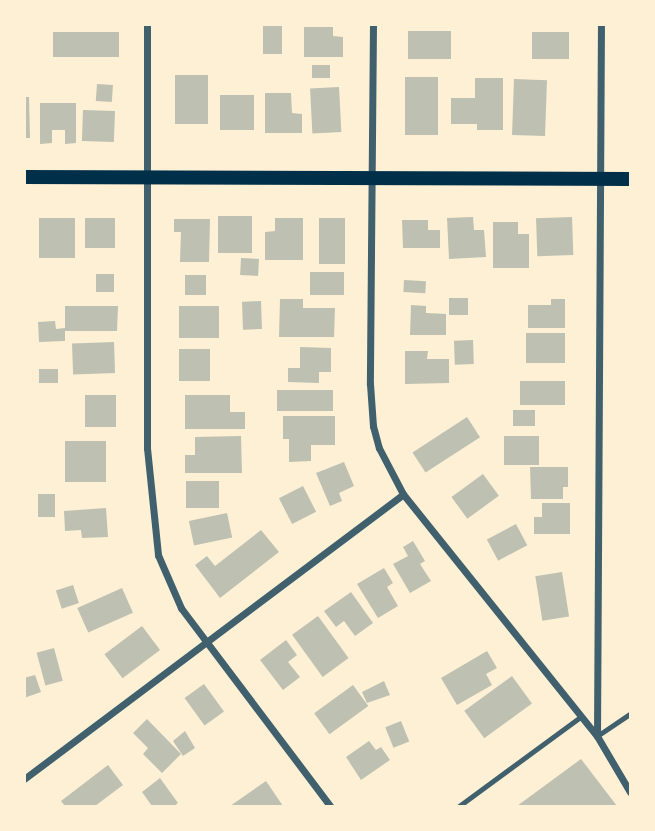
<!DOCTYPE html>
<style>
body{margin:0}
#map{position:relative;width:655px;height:831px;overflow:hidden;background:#fdf0d5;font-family:"Public Sans",sans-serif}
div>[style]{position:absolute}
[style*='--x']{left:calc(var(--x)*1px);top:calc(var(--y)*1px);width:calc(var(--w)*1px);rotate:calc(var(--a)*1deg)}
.building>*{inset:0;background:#bec0b2;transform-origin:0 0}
.service>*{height:5px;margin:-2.5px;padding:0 2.5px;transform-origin:2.5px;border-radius:2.5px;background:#3f606c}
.minor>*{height:7px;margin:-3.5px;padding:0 3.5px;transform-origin:3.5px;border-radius:3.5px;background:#3f606c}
.secondary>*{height:14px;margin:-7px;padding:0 7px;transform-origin:7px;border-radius:7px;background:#003049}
span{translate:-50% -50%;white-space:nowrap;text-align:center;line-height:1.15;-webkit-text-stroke:7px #fdf0d5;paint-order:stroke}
.frame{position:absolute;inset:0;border:26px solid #fdf0d5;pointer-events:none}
</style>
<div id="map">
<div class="building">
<div style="left:263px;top:26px;width:19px;height:28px"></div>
<div style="clip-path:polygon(304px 27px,333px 27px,333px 36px,343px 37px,343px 57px,304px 57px)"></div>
<div style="left:408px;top:31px;width:43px;height:28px"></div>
<div style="left:53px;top:32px;width:66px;height:25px"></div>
<div style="left:532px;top:32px;width:37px;height:27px"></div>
<div style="left:312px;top:65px;width:18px;height:13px"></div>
<div style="left:175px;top:75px;width:33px;height:49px"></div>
<div style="left:405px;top:77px;width:33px;height:58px"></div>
<div style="clip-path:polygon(475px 78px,503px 78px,503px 130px,477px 130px,477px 124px,451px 124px,451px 98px,475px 98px)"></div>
<div style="left:514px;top:79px;width:33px;height:56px;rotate:2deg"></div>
<div style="left:97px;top:84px;width:16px;height:17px;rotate:4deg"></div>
<div style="left:339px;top:87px;width:45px;height:29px;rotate:87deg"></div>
<div style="clip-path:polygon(265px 93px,291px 93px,292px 113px,302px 114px,302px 133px,265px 133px)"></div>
<div style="left:220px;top:95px;width:34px;height:35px"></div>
<div style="clip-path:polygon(24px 97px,29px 97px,30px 138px,24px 138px)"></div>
<div style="clip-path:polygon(40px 103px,76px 103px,76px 143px,65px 144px,65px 130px,52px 130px,52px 143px,40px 144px)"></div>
<div style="left:83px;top:110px;width:32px;height:31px;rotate:2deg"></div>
<div style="left:218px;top:216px;width:34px;height:37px"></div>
<div style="clip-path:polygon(473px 217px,474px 230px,484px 230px,486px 257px,449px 259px,447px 218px)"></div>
<div style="left:572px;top:217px;width:38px;height:36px;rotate:88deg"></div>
<div style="left:75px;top:218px;width:40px;height:36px;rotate:90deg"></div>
<div style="left:85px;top:218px;width:30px;height:30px"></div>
<div style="clip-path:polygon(275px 218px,303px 218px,303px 260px,265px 260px,265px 232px,275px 231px)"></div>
<div style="left:319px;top:218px;width:26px;height:46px"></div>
<div style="clip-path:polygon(174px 219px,210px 219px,209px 262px,180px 262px,181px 232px,174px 232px)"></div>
<div style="clip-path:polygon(402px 220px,428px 220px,428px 230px,440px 230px,440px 248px,403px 248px)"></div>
<div style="clip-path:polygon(493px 222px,518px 222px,518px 234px,529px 234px,529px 268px,493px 268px)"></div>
<div style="left:241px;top:258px;width:18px;height:17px;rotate:3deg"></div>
<div style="left:310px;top:272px;width:34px;height:23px"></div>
<div style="left:96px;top:274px;width:18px;height:18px"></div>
<div style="left:185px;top:275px;width:21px;height:20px"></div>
<div style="left:404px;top:280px;width:22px;height:12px;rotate:3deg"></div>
<div style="left:468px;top:298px;width:17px;height:19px;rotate:90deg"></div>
<div style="clip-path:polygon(280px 299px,303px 299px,303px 308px,335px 308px,334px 337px,279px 337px)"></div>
<div style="clip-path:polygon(551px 299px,565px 299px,565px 328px,528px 328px,528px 305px,551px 305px)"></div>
<div style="left:261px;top:301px;width:28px;height:19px;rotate:88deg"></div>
<div style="clip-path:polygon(411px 305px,426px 306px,426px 313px,446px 314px,446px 335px,410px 335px)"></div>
<div style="clip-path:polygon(65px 306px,118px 306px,117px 331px,65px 331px,65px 341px,39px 342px,38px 322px,55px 321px,56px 329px,65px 328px)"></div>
<div style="left:179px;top:306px;width:40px;height:32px"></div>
<div style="left:565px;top:333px;width:30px;height:39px;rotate:90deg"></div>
<div style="left:473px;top:340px;width:24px;height:19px;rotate:88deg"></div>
<div style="left:114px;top:342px;width:31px;height:42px;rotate:88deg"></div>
<div style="clip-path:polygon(300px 347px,331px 348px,331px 372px,319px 372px,319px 383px,288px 382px,288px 368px,300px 368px)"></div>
<div style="left:179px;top:349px;width:31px;height:32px"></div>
<div style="clip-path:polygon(405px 351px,428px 351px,427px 359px,449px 359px,449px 383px,405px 384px)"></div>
<div style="left:39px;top:369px;width:19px;height:14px"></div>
<div style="left:520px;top:381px;width:45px;height:24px"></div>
<div style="left:277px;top:390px;width:56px;height:21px"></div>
<div style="left:85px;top:395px;width:31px;height:32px"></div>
<div style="clip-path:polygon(185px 395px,230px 395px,230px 412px,245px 412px,245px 429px,185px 429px)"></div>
<div style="left:513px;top:410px;width:22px;height:16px"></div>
<div style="clip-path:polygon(283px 416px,335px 416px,335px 445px,311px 445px,311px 461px,289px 462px,289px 439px,283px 439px)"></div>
<div style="left:467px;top:417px;width:24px;height:65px;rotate:57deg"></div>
<div style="clip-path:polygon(241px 436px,242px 473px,185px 473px,185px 455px,195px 455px,195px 437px)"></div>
<div style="left:504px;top:436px;width:35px;height:29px"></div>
<div style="left:65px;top:441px;width:41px;height:41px"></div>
<div style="clip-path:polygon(344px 462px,354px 486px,339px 493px,342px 501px,330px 506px,316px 473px)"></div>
<div style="clip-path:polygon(530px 467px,568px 467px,568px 487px,563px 487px,563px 499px,531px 499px)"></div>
<div style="left:483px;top:474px;width:27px;height:39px;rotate:54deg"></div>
<div style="left:186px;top:481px;width:33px;height:27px"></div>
<div style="left:303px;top:486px;width:29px;height:27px;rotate:63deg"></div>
<div style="left:38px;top:494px;width:17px;height:23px"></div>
<div style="clip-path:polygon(542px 503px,570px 503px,570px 534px,534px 534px,534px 517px,542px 517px)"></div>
<div style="clip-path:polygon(106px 508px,108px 537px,82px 538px,81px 530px,65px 531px,64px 511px)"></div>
<div style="left:227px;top:513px;width:25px;height:39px;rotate:78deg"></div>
<div style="left:516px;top:524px;width:24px;height:33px;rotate:62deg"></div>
<div style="clip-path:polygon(261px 530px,279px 552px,220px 598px,195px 565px,207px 556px,215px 566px)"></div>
<div style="clip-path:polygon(413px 541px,425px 561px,420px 564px,431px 581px,410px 593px,393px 564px,408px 556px,403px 547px)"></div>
<div style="clip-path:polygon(384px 568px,393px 583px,387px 587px,398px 606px,378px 618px,357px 584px)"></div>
<div style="left:562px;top:572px;width:45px;height:27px;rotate:81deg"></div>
<div style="left:73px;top:585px;width:19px;height:18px;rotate:72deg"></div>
<div style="left:122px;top:588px;width:27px;height:49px;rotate:66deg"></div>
<div style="clip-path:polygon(351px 592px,373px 623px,355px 636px,344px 621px,336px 627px,324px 611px)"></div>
<div style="left:318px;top:616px;width:52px;height:32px;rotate:54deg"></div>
<div style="left:142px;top:626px;width:30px;height:47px;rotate:53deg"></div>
<div style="clip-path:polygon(286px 640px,297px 655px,288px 662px,300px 677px,283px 690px,260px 660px)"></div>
<div style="left:54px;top:648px;width:34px;height:18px;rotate:75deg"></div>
<div style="clip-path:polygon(487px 651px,497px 668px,486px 674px,492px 685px,457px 705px,441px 678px)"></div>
<div style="clip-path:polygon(35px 675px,41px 692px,24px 698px,24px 678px)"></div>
<div style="left:512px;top:676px;width:34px;height:59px;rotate:54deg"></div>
<div style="clip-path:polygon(384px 681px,390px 695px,367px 703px,362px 692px)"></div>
<div style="left:204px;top:684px;width:34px;height:24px;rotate:54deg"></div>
<div style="left:353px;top:685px;width:26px;height:48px;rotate:54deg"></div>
<div style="clip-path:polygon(147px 719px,181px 754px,162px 773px,143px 754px,148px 748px,133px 733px)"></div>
<div style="left:401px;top:721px;width:22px;height:17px;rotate:68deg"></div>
<div style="clip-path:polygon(185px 731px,195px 748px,183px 756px,173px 741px)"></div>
<div style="clip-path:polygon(369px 741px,376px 750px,381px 747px,390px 760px,361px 780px,346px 757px)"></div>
<div style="clip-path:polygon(581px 759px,617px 806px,517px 806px)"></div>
<div style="clip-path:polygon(108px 765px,123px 785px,95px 806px,65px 806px,61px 801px)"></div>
<div style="clip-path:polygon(160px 778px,178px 803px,174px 806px,152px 806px,142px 792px)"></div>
<div style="clip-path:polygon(266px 781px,283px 806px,230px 806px)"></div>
</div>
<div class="service">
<div style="--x:597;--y:736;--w:40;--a:-34"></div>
<div style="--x:459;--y:806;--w:150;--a:-36.3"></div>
</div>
<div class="minor">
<div style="--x:147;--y:24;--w:424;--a:90"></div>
<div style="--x:147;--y:448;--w:108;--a:84.1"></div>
<div style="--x:158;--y:555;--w:58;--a:66.5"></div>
<div style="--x:181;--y:608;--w:248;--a:53"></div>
<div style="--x:373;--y:24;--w:360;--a:90.5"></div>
<div style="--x:370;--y:384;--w:42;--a:85.9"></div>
<div style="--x:373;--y:426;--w:23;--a:75"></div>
<div style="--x:379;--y:448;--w:52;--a:62.4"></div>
<div style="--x:403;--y:494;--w:310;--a:51.3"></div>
<div style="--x:597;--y:736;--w:65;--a:59.5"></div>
<div style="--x:597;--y:736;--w:712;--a:-89.68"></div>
<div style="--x:24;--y:779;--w:474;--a:-36.9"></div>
</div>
<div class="secondary">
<div style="--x:24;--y:177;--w:606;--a:0.19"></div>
</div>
<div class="frame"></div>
</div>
